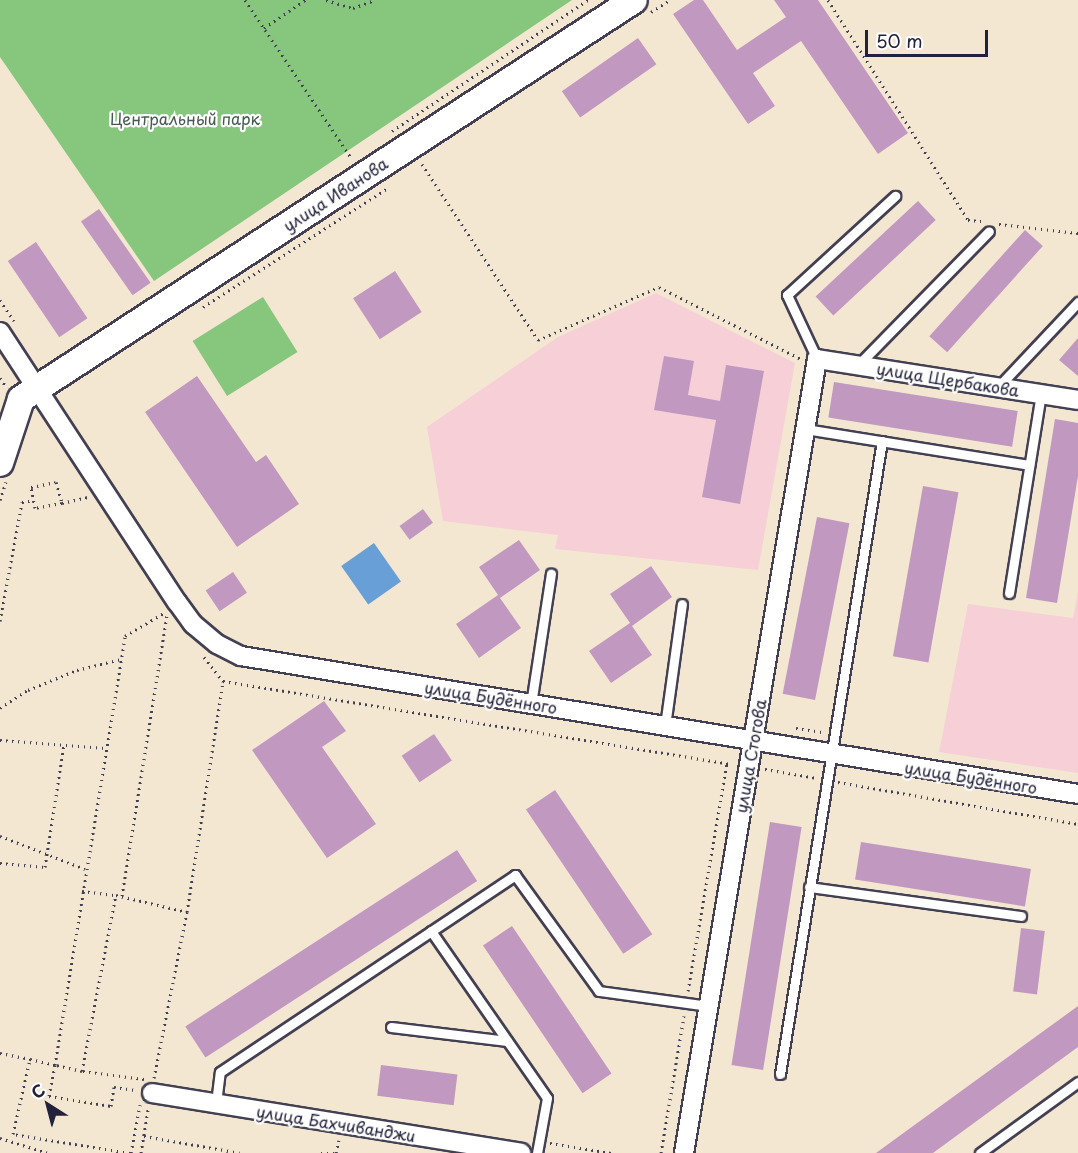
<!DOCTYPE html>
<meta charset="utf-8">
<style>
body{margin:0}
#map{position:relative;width:1078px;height:1153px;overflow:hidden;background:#f4e7d1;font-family:"Playpen Sans",sans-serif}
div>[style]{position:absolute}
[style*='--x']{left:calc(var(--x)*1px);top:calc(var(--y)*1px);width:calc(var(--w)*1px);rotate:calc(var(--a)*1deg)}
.built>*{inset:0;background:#f6cfd7}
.green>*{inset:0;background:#86c67d;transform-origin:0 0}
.water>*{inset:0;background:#689fd6;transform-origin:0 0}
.building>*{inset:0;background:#c198c0;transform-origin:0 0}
.path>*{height:3px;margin-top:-1.5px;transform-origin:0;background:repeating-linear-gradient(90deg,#424052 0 1.5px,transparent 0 6px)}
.roads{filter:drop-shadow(2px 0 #424052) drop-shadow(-2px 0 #424052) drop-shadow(0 2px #424052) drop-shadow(0 -2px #424052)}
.lane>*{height:9px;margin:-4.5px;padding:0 4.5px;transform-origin:4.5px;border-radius:4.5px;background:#fff}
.street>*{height:18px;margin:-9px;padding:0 9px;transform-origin:9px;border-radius:9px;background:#fff}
.secondary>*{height:26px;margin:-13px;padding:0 13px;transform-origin:13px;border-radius:13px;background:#fff}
span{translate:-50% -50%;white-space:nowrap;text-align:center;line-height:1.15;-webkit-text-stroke:4.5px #fff;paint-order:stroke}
.park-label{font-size:16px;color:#455b52}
.street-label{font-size:16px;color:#22223b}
.north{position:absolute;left:18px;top:1075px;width:60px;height:60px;-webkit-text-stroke:4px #fff;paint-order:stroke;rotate:324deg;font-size:16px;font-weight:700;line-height:24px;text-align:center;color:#22223b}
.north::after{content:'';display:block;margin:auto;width:21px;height:27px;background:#22223b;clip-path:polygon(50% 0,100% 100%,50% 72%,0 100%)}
.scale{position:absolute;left:865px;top:30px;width:123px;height:27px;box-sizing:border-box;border:3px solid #22223b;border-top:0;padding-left:8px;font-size:18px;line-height:21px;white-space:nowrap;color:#22223b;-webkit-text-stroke:4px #fff;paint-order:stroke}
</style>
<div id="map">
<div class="built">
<div style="clip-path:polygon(656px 293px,795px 363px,758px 570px,555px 549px,558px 535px,443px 521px,427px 427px,558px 337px)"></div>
<div style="clip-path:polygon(1078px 592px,1078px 773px,939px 752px,968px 604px,1073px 618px)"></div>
</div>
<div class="green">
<div style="clip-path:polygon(0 0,572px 0,154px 281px,0 57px)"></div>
<div style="left:263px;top:297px;width:65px;height:83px;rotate:58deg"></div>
</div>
<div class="water">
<div style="left:374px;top:543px;width:47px;height:40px;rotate:55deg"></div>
</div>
<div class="building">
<div style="clip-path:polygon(694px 0,703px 0,737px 50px,786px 17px,774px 0,818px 0,908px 133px,878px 154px,801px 41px,753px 73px,775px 106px,748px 124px,673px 14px)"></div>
<div style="left:638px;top:38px;width:32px;height:93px;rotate:55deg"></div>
<div style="left:918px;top:201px;width:26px;height:140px;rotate:47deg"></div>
<div style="left:99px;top:209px;width:90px;height:22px;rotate:55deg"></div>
<div style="left:1025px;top:230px;width:24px;height:143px;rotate:42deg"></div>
<div style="left:36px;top:242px;width:92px;height:34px;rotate:56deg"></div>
<div style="left:395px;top:271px;width:49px;height:50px;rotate:57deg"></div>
<div style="clip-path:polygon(1078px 338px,1078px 376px,1059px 360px)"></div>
<div style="clip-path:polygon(664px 356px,694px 361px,688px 395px,720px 401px,726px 365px,764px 371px,740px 504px,702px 497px,716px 420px,654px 410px)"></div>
<div style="clip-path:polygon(197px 376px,256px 462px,266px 455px,299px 504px,237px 547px,145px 412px)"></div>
<div style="left:834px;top:382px;width:186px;height:36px;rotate:9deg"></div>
<div style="clip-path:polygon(1055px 419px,1078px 423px,1078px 476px,1057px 603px,1026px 598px)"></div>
<div style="left:923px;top:486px;width:36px;height:173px;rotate:10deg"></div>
<div style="left:423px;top:509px;width:17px;height:29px;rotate:54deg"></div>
<div style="left:817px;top:517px;width:33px;height:180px;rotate:11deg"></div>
<div style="clip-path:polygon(519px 540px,540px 570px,500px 598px,521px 628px,479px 658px,456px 624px,498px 595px,479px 567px)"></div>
<div style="clip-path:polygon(651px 566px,672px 597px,632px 626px,652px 655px,611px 683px,589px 651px,630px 623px,610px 594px)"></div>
<div style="left:233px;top:572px;width:25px;height:33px;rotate:56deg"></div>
<div style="clip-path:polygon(324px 701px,346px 731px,322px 747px,376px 824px,327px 858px,252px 750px)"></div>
<div style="left:434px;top:734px;width:32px;height:39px;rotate:56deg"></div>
<div style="left:555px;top:790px;width:174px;height:35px;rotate:56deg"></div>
<div style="left:770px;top:822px;width:32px;height:246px;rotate:9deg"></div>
<div style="left:861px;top:842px;width:172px;height:38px;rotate:9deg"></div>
<div style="left:457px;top:850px;width:37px;height:324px;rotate:57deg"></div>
<div style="left:512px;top:926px;width:178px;height:35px;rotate:56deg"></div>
<div style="left:1021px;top:928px;width:24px;height:64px;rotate:7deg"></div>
<div style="clip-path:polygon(1078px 1006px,1078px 1047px,933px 1153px,876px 1153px)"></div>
<div style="left:381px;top:1065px;width:77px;height:31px;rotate:7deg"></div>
</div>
<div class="path">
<div style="--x:245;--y:0;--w:190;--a:56.1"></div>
<div style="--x:326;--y:0;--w:28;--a:17"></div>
<div style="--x:353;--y:8;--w:23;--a:-20"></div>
<div style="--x:828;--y:0;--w:261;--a:57.5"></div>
<div style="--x:968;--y:220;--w:13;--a:4"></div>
<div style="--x:651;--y:12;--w:22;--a:-32"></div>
<div style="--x:264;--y:28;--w:50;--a:-34.3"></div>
<div style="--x:392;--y:131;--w:236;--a:-33.8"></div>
<div style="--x:422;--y:164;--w:211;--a:56.6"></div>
<div style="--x:538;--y:340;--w:132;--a:-23.7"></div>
<div style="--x:659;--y:287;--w:159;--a:26.9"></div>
<div style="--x:999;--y:224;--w:80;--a:6.5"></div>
<div style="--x:0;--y:300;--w:25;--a:56"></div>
<div style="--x:203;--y:307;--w:218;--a:-32.8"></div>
<div style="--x:0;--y:378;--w:9;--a:54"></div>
<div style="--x:0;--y:500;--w:19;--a:-72"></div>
<div style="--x:62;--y:503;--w:27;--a:170"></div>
<div style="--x:35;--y:508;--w:21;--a:-101"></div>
<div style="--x:31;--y:487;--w:25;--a:-11"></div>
<div style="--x:56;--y:482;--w:22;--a:74"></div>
<div style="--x:62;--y:503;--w:28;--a:-13"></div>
<div style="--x:0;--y:621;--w:121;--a:-79.5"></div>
<div style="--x:22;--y:502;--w:12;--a:-9"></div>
<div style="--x:204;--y:657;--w:31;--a:52"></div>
<div style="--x:223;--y:681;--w:515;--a:9.28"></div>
<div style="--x:0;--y:708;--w:33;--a:-33"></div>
<div style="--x:28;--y:690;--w:53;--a:-22.2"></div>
<div style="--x:77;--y:670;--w:45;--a:-14"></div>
<div style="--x:796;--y:728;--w:26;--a:9"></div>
<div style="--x:0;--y:740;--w:106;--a:4.3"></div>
<div style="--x:765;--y:769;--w:53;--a:9.8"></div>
<div style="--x:838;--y:782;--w:244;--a:9.9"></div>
<div style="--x:0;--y:836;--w:91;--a:21.2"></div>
<div style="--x:0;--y:863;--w:45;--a:5.1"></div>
<div style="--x:45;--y:867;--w:124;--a:-81.2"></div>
<div style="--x:82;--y:891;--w:34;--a:7"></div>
<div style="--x:122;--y:896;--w:284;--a:-80.9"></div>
<div style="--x:688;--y:991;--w:231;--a:-80.3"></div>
<div style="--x:0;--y:1053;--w:31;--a:11"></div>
<div style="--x:82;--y:1071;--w:28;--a:-167"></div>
<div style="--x:55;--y:1065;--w:32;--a:101"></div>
<div style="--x:49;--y:1096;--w:63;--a:9.2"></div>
<div style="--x:111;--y:1106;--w:19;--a:-81"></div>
<div style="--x:114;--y:1087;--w:21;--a:8"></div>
<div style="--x:154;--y:1078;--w:169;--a:-78.8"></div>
<div style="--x:187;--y:912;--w:234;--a:-81.1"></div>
<div style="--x:144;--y:1079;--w:63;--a:-172.6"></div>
<div style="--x:82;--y:1071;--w:179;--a:-79.1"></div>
<div style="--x:116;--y:895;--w:73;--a:13.5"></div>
<div style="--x:144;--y:1136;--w:97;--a:10"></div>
<div style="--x:0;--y:1138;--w:50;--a:17.4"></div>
<div style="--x:550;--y:1143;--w:62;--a:9.3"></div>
<div style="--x:130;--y:1153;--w:119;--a:-170.8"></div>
<div style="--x:13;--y:1134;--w:77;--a:-77.2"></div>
<div style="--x:30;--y:1059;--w:26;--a:13"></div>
<div style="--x:55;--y:1065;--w:435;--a:-80.7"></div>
<div style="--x:125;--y:636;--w:45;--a:-30.5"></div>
<div style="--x:131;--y:1153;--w:49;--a:-79.4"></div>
<div style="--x:141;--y:1153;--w:44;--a:-80.8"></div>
<div style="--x:321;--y:1153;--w:13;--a:0"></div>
<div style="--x:336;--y:1153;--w:13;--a:-77"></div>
<div style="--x:661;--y:1153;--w:139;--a:-80.5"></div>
</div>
<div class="roads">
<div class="lane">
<div style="--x:817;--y:359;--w:71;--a:-115.1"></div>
<div style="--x:787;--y:295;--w:147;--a:-42.5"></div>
<div style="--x:858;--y:365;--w:187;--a:-45.6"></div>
<div style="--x:998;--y:387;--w:117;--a:-46.7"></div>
<div style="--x:805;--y:429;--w:227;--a:9.1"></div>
<div style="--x:1009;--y:593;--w:202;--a:-80.9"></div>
<div style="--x:531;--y:704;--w:132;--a:-81.3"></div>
<div style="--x:665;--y:726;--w:123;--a:-82.1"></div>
<div style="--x:809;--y:887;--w:214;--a:7.8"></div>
<div style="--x:431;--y:931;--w:203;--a:55.2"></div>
<div style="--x:547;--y:1098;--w:56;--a:100.3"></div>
<div style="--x:391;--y:1027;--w:117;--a:6.9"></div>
<div style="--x:780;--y:1074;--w:641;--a:-80.85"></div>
<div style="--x:216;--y:1103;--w:31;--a:-83"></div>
<div style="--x:220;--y:1072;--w:355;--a:-33.7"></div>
<div style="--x:515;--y:875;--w:143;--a:54.1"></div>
<div style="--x:599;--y:991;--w:110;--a:7.8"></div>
<div style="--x:980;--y:1153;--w:121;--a:-35.9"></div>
</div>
<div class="street">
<div style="--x:0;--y:332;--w:323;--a:56.8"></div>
<div style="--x:177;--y:602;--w:27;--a:54"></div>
<div style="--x:193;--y:624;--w:31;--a:40"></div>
<div style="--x:217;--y:644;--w:27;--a:27"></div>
<div style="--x:241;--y:656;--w:848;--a:9.36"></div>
<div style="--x:152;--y:1093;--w:374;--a:9.2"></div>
<div style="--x:684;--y:1153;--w:805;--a:-80.49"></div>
<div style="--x:817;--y:359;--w:264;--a:8.9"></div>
</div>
<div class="secondary">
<div style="--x:0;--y:463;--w:67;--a:-71.8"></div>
<div style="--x:21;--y:399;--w:731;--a:-33.06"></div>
</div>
</div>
<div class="park-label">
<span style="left:185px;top:118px">Центральный парк</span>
</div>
<div class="street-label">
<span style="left:335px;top:194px;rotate:-33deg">улица Иванова</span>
<span style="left:948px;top:379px;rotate:9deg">улица Щербакова</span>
<span style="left:491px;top:697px;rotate:9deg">улица Будённого</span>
<span style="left:750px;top:756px;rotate:-80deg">улица Стогова</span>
<span style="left:971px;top:777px;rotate:9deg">улица Будённого</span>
<span style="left:336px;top:1123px;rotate:9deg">улица Бахчиванджи</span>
</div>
<div class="north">С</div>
<div class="scale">50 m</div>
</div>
